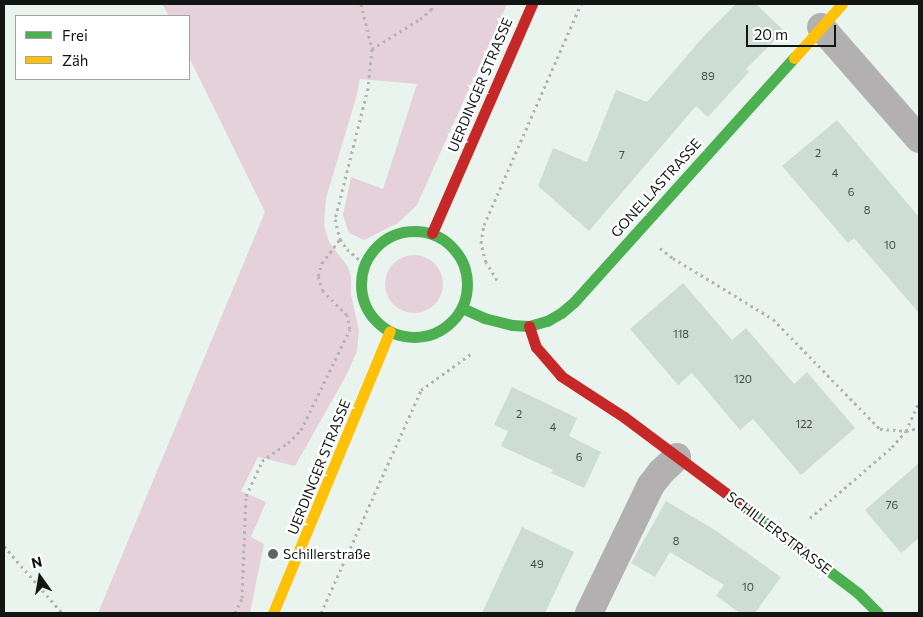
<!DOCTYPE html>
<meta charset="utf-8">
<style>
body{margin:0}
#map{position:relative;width:923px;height:617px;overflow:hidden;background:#eaf4ef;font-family:Commissioner,sans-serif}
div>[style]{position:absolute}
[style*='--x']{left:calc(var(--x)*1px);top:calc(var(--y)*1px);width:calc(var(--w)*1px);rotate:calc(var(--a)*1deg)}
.green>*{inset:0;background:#e5d1da}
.round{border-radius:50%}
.building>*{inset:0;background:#cddcd5}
.path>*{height:3px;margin-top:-1.5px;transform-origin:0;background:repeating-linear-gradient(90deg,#b3b3b3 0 2.5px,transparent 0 6.5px)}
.street>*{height:28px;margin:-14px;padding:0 14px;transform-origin:14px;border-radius:14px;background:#b3b0b1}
.fast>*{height:11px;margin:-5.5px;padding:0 5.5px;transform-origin:5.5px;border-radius:5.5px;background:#4caf50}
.fast>.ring{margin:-5.5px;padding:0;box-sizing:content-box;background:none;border:11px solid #4caf50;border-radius:50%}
.slow>*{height:11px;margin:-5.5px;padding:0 5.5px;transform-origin:5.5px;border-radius:5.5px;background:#ffc107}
.jam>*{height:11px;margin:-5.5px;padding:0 5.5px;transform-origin:5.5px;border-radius:5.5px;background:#c62828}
.dots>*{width:14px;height:14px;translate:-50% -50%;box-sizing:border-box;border:2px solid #fff;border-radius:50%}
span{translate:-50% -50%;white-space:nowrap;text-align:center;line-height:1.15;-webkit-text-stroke:4.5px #fff;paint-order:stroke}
.number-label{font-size:11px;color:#434a47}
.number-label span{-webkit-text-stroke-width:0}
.street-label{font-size:14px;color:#121715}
.poi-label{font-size:14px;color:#121715}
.left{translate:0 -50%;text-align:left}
.frame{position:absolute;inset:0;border:5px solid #121715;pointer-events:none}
.legend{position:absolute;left:15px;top:15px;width:175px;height:65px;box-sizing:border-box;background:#fff;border:1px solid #a0a2a1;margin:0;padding:6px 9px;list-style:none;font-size:15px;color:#121715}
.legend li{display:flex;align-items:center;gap:10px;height:25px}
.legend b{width:25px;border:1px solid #a0a2a1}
.north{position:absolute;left:15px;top:552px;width:50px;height:50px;-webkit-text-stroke:4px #fff;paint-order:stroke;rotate:347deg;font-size:14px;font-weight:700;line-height:20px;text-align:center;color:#121715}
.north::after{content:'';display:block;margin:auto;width:18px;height:22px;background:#121715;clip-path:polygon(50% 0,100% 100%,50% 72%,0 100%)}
.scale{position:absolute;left:746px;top:25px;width:90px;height:22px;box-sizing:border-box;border:2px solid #121715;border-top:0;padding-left:6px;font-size:15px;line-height:18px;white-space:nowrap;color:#121715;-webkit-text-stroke:4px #fff;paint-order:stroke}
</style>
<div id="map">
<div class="green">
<div style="clip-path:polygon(162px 4px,507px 4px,417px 205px,398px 223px,364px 240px,349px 233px,343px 215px,351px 177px,383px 189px,417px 84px,360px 79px,356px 98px,326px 198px,324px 225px,329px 242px,348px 267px,351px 276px,351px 295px,359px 330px,357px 351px,347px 374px,295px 466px,258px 457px,241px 491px,266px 502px,251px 537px,264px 544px,250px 613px,98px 613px,265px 212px,189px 57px,189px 16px,169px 16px)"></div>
<div class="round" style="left:385px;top:255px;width:58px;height:58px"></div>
</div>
<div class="building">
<div style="clip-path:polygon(736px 4px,756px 4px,784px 31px,746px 69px,749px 72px,708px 117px,696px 106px,589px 231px,538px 186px,553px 148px,587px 162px,616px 90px,647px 102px,704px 36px)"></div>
<div style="clip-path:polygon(837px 120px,919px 217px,919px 313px,854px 238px,848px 243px,782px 166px)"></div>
<div style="clip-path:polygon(683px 283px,732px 340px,746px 328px,794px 384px,807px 372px,855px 428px,801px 475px,753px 419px,740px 430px,692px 373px,678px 385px,630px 329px)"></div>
<div style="clip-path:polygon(512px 387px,577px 418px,569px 436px,601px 452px,584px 488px,551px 473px,553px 470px,501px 446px,508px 431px,494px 425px)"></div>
<div style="clip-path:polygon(919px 463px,919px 538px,901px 553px,865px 510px)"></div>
<div style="clip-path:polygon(666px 501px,715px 530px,781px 577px,755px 613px,740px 613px,716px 596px,724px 585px,670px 552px,655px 577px,631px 563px)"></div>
<div style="clip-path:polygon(522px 527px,574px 552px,545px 613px,482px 613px)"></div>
</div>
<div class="path">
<div style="--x:361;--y:4;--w:46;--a:76.3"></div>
<div style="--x:372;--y:49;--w:39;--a:96"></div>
<div style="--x:368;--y:88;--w:135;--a:104.1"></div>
<div style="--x:335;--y:219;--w:21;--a:76"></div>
<div style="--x:340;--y:239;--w:12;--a:55"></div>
<div style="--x:347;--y:249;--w:23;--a:41"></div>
<div style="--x:372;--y:49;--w:57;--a:-32"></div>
<div style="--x:420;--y:19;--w:14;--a:-39"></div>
<div style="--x:431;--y:10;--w:6;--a:-72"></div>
<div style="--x:660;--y:248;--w:16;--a:38"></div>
<div style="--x:673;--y:258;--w:117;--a:31.4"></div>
<div style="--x:773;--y:319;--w:153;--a:45.8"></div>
<div style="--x:880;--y:429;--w:26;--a:4"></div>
<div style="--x:906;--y:431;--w:13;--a:-13"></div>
<div style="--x:497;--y:280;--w:21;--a:-121"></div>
<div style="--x:486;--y:262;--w:20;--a:-105"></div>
<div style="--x:481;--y:243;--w:18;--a:-81"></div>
<div style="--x:484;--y:225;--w:241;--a:-66.3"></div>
<div style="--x:810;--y:518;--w:108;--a:-40.9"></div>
<div style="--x:892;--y:447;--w:21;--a:-49"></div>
<div style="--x:906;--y:431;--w:32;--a:-66"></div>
<div style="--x:4;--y:546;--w:89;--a:49.1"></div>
<div style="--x:235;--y:613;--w:17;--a:-65"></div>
<div style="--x:242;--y:598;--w:102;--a:-87.8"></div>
<div style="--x:246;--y:496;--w:38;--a:-65"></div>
<div style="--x:262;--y:461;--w:32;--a:-35"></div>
<div style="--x:288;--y:443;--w:18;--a:-45"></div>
<div style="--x:301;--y:430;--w:112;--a:-64.1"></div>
<div style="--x:350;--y:329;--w:14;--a:-102"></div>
<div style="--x:347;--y:315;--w:34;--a:-135"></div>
<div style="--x:323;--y:291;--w:16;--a:-108"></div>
<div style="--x:318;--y:276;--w:14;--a:-73"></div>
<div style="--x:322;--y:263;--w:30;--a:-53"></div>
<div style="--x:321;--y:613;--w:244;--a:-65.8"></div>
<div style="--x:421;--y:390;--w:63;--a:-36"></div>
</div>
<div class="street">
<div style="--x:821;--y:27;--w:149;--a:48.8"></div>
<div style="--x:589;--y:613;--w:142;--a:-64.2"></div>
<div style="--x:651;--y:485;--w:16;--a:-52"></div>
<div style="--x:661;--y:472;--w:22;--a:-43"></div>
</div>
<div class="fast">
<div class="ring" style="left:361px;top:231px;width:95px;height:95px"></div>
<div style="--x:462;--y:308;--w:24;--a:24"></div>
<div style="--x:484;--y:318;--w:29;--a:14"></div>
<div style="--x:512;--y:325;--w:17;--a:3"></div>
<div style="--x:529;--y:326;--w:19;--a:-16"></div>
<div style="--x:547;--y:321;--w:16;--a:-30"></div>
<div style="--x:561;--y:313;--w:17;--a:-40"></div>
<div style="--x:574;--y:302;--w:329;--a:-48"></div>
<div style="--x:751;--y:512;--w:134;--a:37.1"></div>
<div style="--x:858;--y:593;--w:28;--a:45"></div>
</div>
<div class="slow">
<div style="--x:794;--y:58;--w:72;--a:-48.4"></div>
<div style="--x:273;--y:613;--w:305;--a:-67.5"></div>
</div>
<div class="jam">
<div style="--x:432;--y:233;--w:250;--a:-66.4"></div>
<div style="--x:529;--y:326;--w:22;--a:72"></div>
<div style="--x:536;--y:347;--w:38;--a:49"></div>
<div style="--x:561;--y:376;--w:75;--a:33.1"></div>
<div style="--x:624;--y:417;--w:159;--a:36.8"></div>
</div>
<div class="dots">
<div style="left:273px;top:554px;background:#5e6461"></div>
</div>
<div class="number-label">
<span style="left:708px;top:76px">89</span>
<span style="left:818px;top:153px">2</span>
<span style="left:622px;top:155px">7</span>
<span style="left:835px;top:173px">4</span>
<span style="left:851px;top:192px">6</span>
<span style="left:867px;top:210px">8</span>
<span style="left:890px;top:245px">10</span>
<span style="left:681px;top:334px">118</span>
<span style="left:743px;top:379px">120</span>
<span style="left:519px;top:414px">2</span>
<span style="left:804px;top:424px">122</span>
<span style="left:553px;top:427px">4</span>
<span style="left:579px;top:457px">6</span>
<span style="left:892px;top:505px">76</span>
<span style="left:676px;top:541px">8</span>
<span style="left:537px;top:564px">49</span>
<span style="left:748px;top:587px">10</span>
</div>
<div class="street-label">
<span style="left:480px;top:85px;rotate:-67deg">UERDINGER STRASSE</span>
<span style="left:656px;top:188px;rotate:-48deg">GONELLASTRASSE</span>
<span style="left:319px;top:467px;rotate:-68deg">UERDINGER STRASSE</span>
<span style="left:779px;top:533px;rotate:37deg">SCHILLERSTRASSE</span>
</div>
<div class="poi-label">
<span class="left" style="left:283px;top:554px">Schillerstraße</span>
</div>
<div class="frame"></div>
<ul class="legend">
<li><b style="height:6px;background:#4caf50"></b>Frei</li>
<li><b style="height:6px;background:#ffc107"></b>Zäh</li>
</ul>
<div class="north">N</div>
<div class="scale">20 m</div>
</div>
